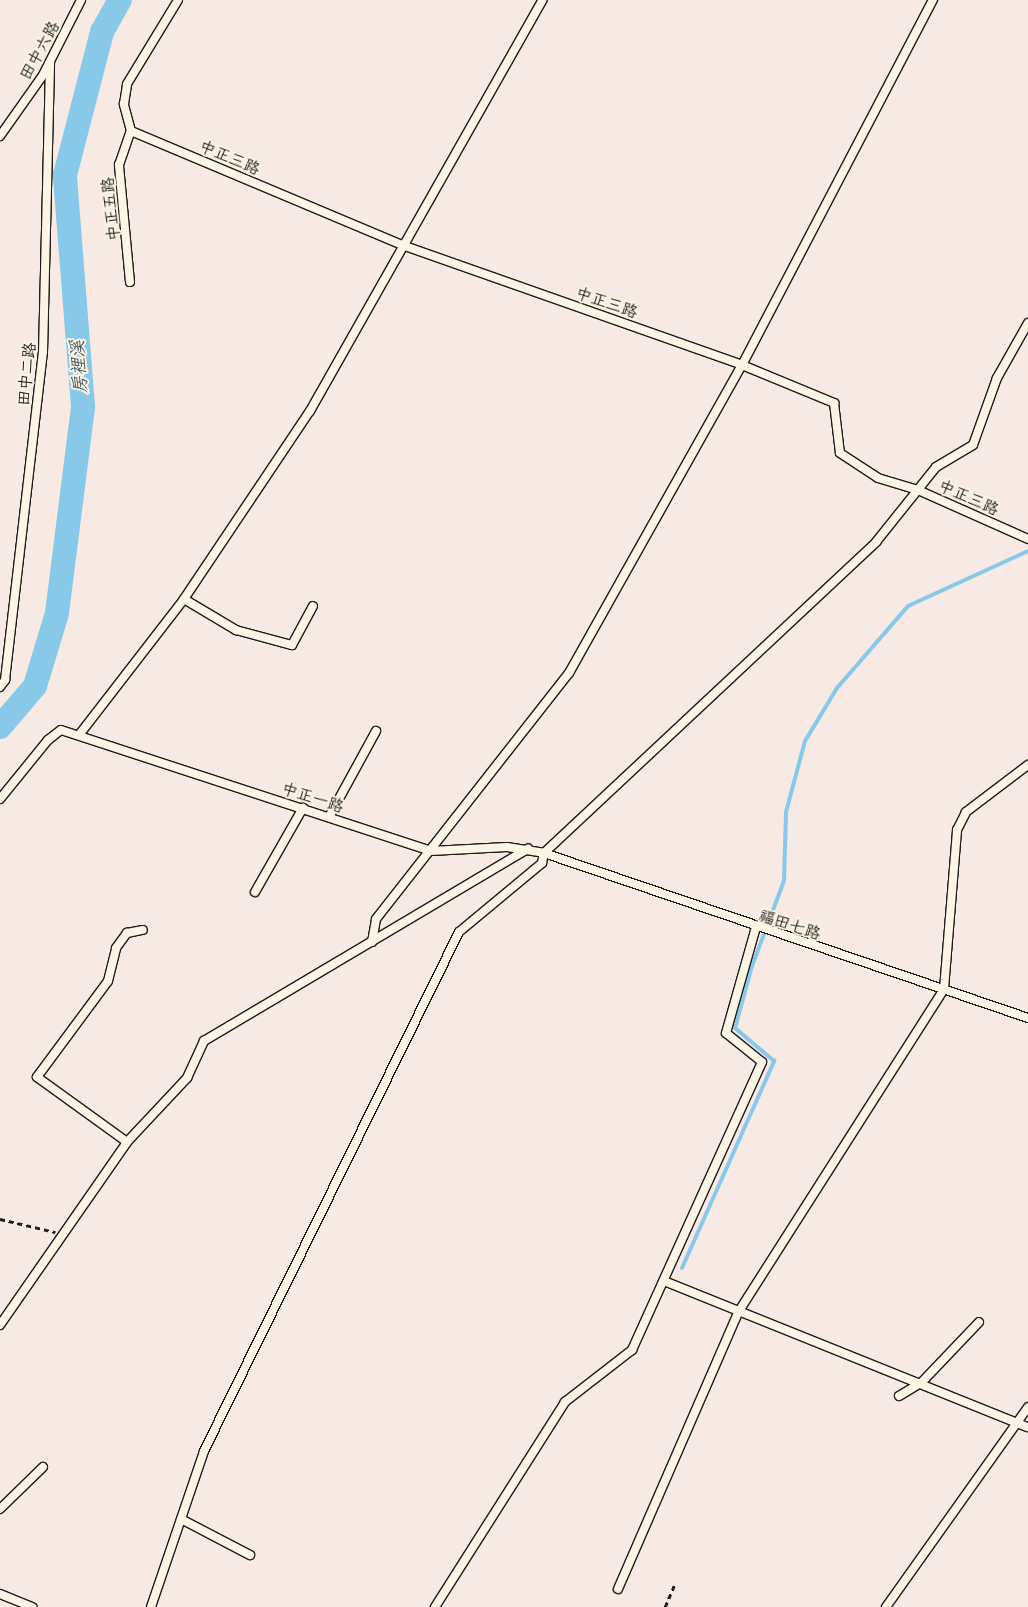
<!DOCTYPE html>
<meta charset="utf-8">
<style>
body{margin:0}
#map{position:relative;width:1028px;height:1607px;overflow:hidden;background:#f7e9e3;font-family:"Patrick Hand","LXGW WenKai TC",sans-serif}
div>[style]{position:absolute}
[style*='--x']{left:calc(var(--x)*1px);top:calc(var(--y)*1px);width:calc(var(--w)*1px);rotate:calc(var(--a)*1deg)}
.stream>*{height:4px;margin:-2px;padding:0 2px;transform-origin:2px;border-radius:2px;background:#88c9e9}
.river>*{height:24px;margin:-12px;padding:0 12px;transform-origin:12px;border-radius:12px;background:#88c9e9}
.path>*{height:2.5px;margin-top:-1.25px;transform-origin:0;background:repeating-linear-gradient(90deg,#1c1c1c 0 5px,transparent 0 9px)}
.roads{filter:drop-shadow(1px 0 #1c1c1c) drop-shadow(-1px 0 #1c1c1c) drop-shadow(0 1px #1c1c1c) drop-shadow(0 -1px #1c1c1c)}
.service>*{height:8px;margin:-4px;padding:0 4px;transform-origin:4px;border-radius:4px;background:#fcf5e5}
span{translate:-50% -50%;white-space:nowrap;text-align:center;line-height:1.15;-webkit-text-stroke:4px #fcf5e5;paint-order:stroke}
.street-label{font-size:16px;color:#1c1c1c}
.water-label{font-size:18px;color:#425964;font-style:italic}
</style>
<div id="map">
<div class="stream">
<div style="--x:682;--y:1268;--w:227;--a:-66"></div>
<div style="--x:774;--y:1061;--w:51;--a:-139.8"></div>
<div style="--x:735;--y:1028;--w:64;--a:-74.7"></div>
<div style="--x:752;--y:966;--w:91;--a:-69.4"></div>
<div style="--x:784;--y:881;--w:69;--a:-88.3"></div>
<div style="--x:786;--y:812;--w:73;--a:-75"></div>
<div style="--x:805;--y:741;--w:62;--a:-58.9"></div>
<div style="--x:837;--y:688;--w:108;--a:-49.1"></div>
<div style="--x:908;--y:606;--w:132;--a:-24.6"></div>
</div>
<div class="river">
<div style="--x:0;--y:727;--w:54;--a:-49.5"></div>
<div style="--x:35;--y:686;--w:76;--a:-73.2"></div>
<div style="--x:57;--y:613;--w:209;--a:-82.8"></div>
<div style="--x:83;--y:406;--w:232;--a:-94.5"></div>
<div style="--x:65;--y:175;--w:148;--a:-75.5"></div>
<div style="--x:102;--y:32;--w:37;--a:-61"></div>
</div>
<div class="path">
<div style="--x:0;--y:1219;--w:57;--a:13.3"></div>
<div style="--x:665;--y:1607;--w:26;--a:-67"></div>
</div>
<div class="roads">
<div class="service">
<div style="--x:131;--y:131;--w:297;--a:22.8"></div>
<div style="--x:405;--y:246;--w:357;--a:19.4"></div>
<div style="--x:742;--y:365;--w:100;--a:22.4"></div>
<div style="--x:834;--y:403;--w:50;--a:83.2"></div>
<div style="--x:840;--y:453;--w:45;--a:33.3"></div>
<div style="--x:878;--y:478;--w:42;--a:16.7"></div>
<div style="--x:918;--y:490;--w:120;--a:24"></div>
<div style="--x:0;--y:136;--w:75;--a:-54.8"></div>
<div style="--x:43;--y:75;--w:84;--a:-63.1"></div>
<div style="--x:130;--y:282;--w:118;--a:-95.4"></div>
<div style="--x:119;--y:165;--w:36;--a:-71"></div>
<div style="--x:131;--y:131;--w:28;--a:-105"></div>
<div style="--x:124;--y:104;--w:20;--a:-81"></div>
<div style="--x:127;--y:84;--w:98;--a:-58.7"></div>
<div style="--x:184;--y:599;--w:61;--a:30.8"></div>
<div style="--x:236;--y:630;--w:58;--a:15"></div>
<div style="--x:292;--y:645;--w:44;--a:-61.7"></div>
<div style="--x:0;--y:687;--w:9;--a:-54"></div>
<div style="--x:5;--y:680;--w:330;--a:-83.4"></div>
<div style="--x:43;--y:352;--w:290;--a:-88.6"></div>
<div style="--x:79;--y:735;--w:172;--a:-52.3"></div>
<div style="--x:184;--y:599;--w:226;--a:-56.2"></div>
<div style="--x:310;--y:411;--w:472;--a:-60.5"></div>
<div style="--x:0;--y:799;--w:76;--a:-50.9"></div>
<div style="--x:48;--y:740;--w:16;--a:-38"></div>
<div style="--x:61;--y:730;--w:389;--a:18.1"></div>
<div style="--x:431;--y:851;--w:76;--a:-3"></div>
<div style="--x:507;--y:847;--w:37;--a:9"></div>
<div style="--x:544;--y:853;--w:511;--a:18.82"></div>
<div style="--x:329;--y:817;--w:98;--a:-61.3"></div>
<div style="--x:255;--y:892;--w:97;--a:-60.3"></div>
<div style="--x:372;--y:942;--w:23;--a:-80"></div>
<div style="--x:376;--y:919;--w:313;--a:-51.9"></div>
<div style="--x:569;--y:673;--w:353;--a:-60.7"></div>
<div style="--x:742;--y:365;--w:412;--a:-62.4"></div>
<div style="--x:127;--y:1142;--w:111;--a:-144.2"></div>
<div style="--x:37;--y:1077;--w:119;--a:-53.5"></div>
<div style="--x:108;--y:981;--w:34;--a:-76"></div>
<div style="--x:116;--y:948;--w:19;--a:-54"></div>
<div style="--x:127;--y:933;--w:16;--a:-11"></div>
<div style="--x:664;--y:1281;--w:392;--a:21.9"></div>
<div style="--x:0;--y:1325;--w:223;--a:-55.2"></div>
<div style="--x:127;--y:1142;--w:88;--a:-46.8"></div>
<div style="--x:187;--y:1078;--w:41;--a:-65.3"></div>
<div style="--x:204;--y:1041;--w:377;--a:-30.7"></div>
<div style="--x:899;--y:1396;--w:26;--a:-31"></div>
<div style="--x:921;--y:1383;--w:84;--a:-46.4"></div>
<div style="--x:0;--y:1509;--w:60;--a:-44.3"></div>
<div style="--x:181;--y:1519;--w:78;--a:27.6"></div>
<div style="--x:618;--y:1589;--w:303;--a:-66.5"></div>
<div style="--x:739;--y:1311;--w:382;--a:-57.5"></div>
<div style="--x:944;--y:989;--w:160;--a:-85.3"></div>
<div style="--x:957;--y:830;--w:20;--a:-63"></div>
<div style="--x:966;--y:812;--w:78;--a:-37.2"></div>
<div style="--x:0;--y:1594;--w:35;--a:22"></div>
<div style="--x:151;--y:1607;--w:165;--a:-71.2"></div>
<div style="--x:204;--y:1451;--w:578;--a:-63.83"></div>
<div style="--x:459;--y:932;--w:108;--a:-39.7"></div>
<div style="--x:542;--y:863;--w:10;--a:-79"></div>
<div style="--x:544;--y:853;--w:455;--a:-43.1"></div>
<div style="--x:876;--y:542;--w:96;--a:-51.3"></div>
<div style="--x:936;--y:467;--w:43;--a:-30.7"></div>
<div style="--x:973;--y:445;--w:71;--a:-70.3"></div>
<div style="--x:997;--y:378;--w:63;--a:-60.6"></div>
<div style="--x:435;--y:1607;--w:243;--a:-57.6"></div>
<div style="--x:565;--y:1402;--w:85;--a:-37.8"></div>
<div style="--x:632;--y:1350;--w:316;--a:-65.7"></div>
<div style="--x:762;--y:1062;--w:46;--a:-141.1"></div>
<div style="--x:726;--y:1033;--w:110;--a:-74.2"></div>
<div style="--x:886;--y:1607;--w:245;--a:-54.6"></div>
</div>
</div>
<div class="street-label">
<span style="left:39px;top:50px;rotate:-61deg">田中六路</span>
<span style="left:230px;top:157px;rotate:23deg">中正三路</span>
<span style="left:110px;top:209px;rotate:-96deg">中正五路</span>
<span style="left:607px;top:302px;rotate:19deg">中正三路</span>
<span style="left:26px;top:374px;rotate:-84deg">田中二路</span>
<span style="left:969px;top:497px;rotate:24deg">中正三路</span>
<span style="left:313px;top:797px;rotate:18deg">中正一路</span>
<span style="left:790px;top:924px;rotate:18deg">福田七路</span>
</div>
<div class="water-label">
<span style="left:79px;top:367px;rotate:-94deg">房裡溪</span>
</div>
</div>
